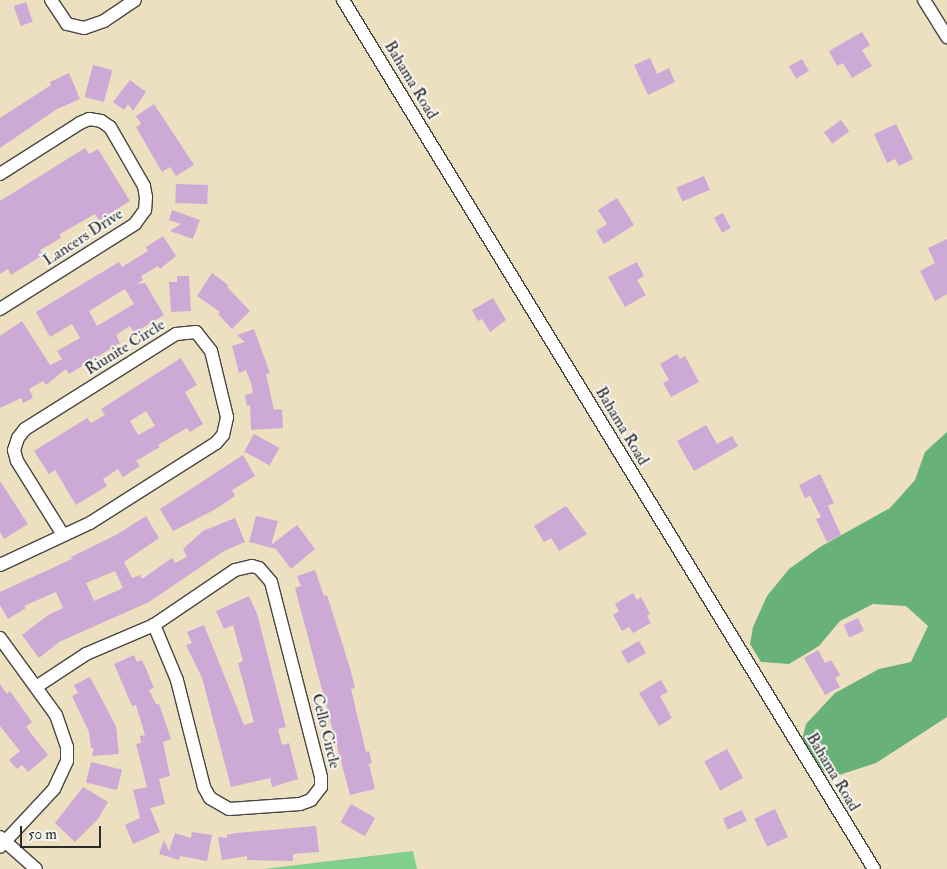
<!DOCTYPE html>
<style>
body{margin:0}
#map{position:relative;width:947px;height:869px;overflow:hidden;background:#ece0c0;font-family:"IM FELL Double Pica",serif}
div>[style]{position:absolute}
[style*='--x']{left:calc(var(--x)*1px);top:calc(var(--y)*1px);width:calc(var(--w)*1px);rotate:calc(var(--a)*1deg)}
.green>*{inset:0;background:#81ce8d}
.forest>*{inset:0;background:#68b178}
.building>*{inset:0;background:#cda9d6;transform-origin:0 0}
.roads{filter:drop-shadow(1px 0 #484641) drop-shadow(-1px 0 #484641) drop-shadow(0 1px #484641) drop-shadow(0 -1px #484641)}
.minor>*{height:12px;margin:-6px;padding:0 6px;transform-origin:6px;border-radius:6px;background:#fff}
span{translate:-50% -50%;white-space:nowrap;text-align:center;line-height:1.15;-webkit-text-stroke:4px #f6f6f2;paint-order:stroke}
.street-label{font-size:16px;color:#2b2b2b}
.scale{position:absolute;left:20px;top:826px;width:81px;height:22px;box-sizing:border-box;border:2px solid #2b2b2b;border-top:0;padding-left:6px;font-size:15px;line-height:18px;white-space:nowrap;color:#2b2b2b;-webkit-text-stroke:4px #f6f6f2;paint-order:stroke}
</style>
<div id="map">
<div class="green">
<div style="clip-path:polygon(413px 851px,417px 869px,264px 869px)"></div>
</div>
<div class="forest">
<div style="clip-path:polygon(947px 432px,947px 717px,876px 763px,833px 777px,820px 769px,802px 740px,806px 724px,835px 693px,879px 669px,911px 662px,928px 626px,906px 606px,873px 604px,840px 621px,819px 646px,789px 664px,761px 662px,750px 644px,753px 627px,767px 596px,789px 569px,820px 547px,890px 508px,915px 480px,925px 452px)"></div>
</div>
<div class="building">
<div style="left:26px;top:2px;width:21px;height:13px;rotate:71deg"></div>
<div style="clip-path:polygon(862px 32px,870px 45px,862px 50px,872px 66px,852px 78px,843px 63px,837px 66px,829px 51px)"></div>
<div style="clip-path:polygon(650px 58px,657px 74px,669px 68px,675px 82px,648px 95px,634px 65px)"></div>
<div style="left:802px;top:59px;width:14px;height:15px;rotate:60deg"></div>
<div style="left:93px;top:65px;width:20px;height:33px;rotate:15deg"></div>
<div style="clip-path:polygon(69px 73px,80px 99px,57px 109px,0 148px,0 118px,51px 85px,50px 82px)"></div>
<div style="clip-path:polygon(130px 80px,146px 92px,133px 111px,128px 104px,124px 110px,113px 102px)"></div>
<div style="clip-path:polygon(154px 104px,194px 165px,176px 176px,170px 167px,162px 172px,136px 127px,141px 124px,136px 116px)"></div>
<div style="left:841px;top:120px;width:14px;height:21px;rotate:54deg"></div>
<div style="clip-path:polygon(896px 124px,913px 159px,899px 166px,895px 159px,887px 163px,874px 134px)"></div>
<div style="clip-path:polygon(85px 148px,89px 154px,98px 149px,130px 201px,99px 220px,95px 214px,60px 234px,61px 238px,40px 250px,43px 255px,11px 275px,8px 269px,0 274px,0 201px)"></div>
<div style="left:704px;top:176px;width:15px;height:30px;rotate:67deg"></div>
<div style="left:176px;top:184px;width:32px;height:19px;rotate:2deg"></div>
<div style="clip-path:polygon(617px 198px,634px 225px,604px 244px,596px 231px,607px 224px,598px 210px)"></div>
<div style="clip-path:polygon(172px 210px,200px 220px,193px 239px,170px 231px,181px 224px,169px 220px)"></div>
<div style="left:723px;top:213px;width:17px;height:10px;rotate:62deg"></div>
<div style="clip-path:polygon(evenodd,163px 236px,176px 256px,160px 269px,158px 266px,141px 276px,143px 280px,137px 284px,145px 283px,164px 315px,134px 333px,130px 326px,116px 335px,120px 343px,69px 374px,66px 369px,46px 385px,43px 381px,29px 389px,33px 398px,23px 403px,21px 398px,0 408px,0 336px,22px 321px,50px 365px,62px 359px,57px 351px,80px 338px,72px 324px,50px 337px,36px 312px,119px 262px,122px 267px,148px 251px,146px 247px,163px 236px,125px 289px,134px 304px,97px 326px,89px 311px,125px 289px)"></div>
<div style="clip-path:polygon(947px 239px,947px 294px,935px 301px,920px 271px,935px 263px,928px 248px)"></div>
<div style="clip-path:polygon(637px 262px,644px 276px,637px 280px,646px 295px,625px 307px,608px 277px)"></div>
<div style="clip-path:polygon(212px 273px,228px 285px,227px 287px,250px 311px,232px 329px,218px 314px,220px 312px,197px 296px)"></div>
<div style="clip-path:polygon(177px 276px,189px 276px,191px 311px,171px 312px,169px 282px,177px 282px)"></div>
<div style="clip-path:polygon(493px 298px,506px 320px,490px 332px,482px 319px,478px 321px,472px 310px)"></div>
<div style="clip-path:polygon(254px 329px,270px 373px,266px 374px,274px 410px,282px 409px,283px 428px,251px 430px,250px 405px,247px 406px,245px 395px,253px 393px,251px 383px,246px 370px,239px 373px,232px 346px,245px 342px,237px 335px)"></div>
<div style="clip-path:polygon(677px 354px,680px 359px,685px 356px,699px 382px,671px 397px,663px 383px,669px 380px,660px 364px)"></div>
<div style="clip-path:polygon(evenodd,181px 358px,197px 385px,185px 392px,203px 424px,190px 432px,187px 428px,158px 445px,160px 447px,136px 461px,140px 466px,123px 477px,118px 469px,103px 479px,107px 486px,76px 505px,55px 470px,49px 474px,34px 451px,87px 418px,91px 423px,105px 415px,101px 409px,181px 358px,146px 411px,155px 426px,138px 435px,130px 421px,146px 411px)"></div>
<div style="clip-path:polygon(706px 425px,717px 444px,732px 436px,738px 446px,694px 471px,677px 441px)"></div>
<div style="left:254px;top:434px;width:29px;height:20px;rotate:29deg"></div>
<div style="clip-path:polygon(243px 455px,255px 476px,232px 490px,235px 496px,214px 510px,173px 531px,160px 509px)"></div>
<div style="clip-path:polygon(820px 474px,834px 503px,828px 506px,841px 535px,827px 542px,816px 519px,821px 517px,810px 496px,805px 498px,799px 485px)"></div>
<div style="clip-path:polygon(0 481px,28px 524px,4px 539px,0 532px)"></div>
<div style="clip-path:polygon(566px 506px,587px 534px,559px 551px,551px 538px,544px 542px,534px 526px)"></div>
<div style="clip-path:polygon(evenodd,146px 516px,159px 538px,124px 562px,132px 578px,140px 575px,142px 579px,172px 558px,175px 563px,187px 557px,183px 549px,203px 531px,235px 518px,245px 542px,224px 551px,149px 602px,59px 642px,39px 658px,22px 635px,48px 615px,63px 608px,56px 592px,24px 606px,26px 608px,8px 619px,0 605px,0 592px,74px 558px,69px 558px,116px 535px,146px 516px,115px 571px,123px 588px,94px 601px,86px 583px,115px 571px)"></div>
<div style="clip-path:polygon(256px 516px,278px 521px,271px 545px,297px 525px,315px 549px,291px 569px,276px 549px,249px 542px)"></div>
<div style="clip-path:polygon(315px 570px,324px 596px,327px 595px,350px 668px,355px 688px,351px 689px,366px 752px,369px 751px,372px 763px,369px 764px,375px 789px,350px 795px,295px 588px,301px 586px,297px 576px)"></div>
<div style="clip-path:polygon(633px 593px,637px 600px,641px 597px,650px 614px,647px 616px,651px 623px,633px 633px,629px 627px,622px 631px,613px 615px,619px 611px,615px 604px)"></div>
<div style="clip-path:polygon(249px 596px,257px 614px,286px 727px,278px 729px,282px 745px,289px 743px,298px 779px,272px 787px,270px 778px,231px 787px,202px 678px,186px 645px,192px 643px,187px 632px,204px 625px,244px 725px,254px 722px,238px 663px,243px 661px,233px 625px,224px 629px,216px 611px)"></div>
<div style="left:858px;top:618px;width:14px;height:16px;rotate:65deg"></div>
<div style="left:639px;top:641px;width:14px;height:21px;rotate:60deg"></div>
<div style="clip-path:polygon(818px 650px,825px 663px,831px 660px,840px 675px,835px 678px,840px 687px,825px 695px,804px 658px)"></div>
<div style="clip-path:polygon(134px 655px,137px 662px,142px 660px,147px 671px,154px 688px,149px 690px,156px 704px,159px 704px,171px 739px,163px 742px,170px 776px,159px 779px,165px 804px,150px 808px,160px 832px,133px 844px,125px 825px,140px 818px,133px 790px,147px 787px,136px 744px,141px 743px,140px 736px,145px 735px,136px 705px,132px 706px,114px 664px)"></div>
<div style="clip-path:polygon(90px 677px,116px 726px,119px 754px,92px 756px,94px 748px,91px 748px,89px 732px,72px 696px,78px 693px,74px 685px)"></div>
<div style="clip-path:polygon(661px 680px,668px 692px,660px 696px,672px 718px,659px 726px,639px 693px)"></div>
<div style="clip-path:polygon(0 684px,7px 694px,10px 691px,32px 722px,26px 727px,48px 755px,28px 772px,22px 765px,17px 769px,9px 760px,20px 751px,0 726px)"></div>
<div style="left:727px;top:749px;width:33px;height:26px;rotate:61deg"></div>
<div style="left:91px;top:762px;width:32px;height:21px;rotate:14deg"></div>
<div style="clip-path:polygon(83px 787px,108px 802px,98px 819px,75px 842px,55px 823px)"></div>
<div style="left:351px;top:804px;width:28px;height:21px;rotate:30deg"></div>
<div style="left:775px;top:809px;width:31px;height:23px;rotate:65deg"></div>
<div style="left:742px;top:810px;width:12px;height:21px;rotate:66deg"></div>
<div style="clip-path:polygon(316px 826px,319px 852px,293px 854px,293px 861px,247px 860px,247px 856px,222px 860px,218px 837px,227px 838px,227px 835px,236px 833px)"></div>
<div style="clip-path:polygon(192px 832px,212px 835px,207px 861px,180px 856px,179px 860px,159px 854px,164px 840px,169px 851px,175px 833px,191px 838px)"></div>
</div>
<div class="roads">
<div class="minor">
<div style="--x:51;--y:0;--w:29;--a:56"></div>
<div style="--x:67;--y:24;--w:17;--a:13"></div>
<div style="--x:84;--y:28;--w:21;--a:-19"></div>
<div style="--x:104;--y:21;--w:37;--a:-34"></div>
<div style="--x:343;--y:0;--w:1018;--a:58.57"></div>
<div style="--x:924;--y:0;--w:44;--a:58.1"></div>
<div style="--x:0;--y:174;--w:95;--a:-32.5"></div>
<div style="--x:80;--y:123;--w:10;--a:-24"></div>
<div style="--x:89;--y:119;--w:12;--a:9"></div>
<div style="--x:101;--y:121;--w:11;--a:34"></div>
<div style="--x:110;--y:127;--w:68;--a:60"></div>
<div style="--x:144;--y:186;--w:11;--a:80"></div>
<div style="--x:146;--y:197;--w:13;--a:94"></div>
<div style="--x:145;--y:210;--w:17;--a:126"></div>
<div style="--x:135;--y:224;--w:160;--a:147.8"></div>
<div style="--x:0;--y:565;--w:99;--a:-25"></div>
<div style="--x:90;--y:523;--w:149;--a:-32.4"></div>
<div style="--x:216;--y:443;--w:11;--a:-49"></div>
<div style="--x:223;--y:435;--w:18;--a:-77"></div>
<div style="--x:227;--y:417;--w:68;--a:-103.6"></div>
<div style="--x:211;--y:351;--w:24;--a:-128"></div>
<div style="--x:196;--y:332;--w:20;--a:174"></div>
<div style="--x:176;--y:334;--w:178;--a:147.8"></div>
<div style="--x:25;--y:429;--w:11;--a:128"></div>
<div style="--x:18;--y:438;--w:13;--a:108"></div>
<div style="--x:14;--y:450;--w:11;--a:75"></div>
<div style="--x:17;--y:461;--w:87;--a:58.1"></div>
<div style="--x:0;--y:638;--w:95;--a:54"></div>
<div style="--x:56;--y:715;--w:34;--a:71"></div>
<div style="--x:67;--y:747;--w:14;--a:90"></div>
<div style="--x:67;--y:761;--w:31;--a:115"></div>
<div style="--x:54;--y:789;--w:79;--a:133"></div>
<div style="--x:36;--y:687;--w:60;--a:-33.4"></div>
<div style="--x:86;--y:654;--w:74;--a:-23.1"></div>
<div style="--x:154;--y:625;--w:98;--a:-34.2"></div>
<div style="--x:235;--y:570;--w:17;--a:-13"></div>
<div style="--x:252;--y:566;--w:7;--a:16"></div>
<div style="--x:259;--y:568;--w:18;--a:49"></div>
<div style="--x:271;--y:582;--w:201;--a:75.6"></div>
<div style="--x:321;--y:777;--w:10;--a:90"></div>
<div style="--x:321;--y:787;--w:16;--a:128"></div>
<div style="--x:311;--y:800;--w:12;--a:160"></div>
<div style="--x:300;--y:804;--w:71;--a:176"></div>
<div style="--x:229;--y:809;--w:22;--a:-150"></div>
<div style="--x:210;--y:798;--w:13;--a:-119"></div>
<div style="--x:204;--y:787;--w:110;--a:-104.2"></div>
<div style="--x:177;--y:680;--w:60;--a:-112.7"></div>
<div style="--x:0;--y:837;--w:48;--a:41.6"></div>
</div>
</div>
<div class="street-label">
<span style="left:411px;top:80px;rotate:59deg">Bahama Road</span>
<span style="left:83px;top:237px;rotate:-33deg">Lancers Drive</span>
<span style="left:125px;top:347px;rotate:-32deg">Riunite Circle</span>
<span style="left:622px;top:426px;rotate:59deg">Bahama Road</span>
<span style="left:326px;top:731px;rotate:76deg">Cello Circle</span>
<span style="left:833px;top:772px;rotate:59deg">Bahama Road</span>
</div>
<div class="scale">50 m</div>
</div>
